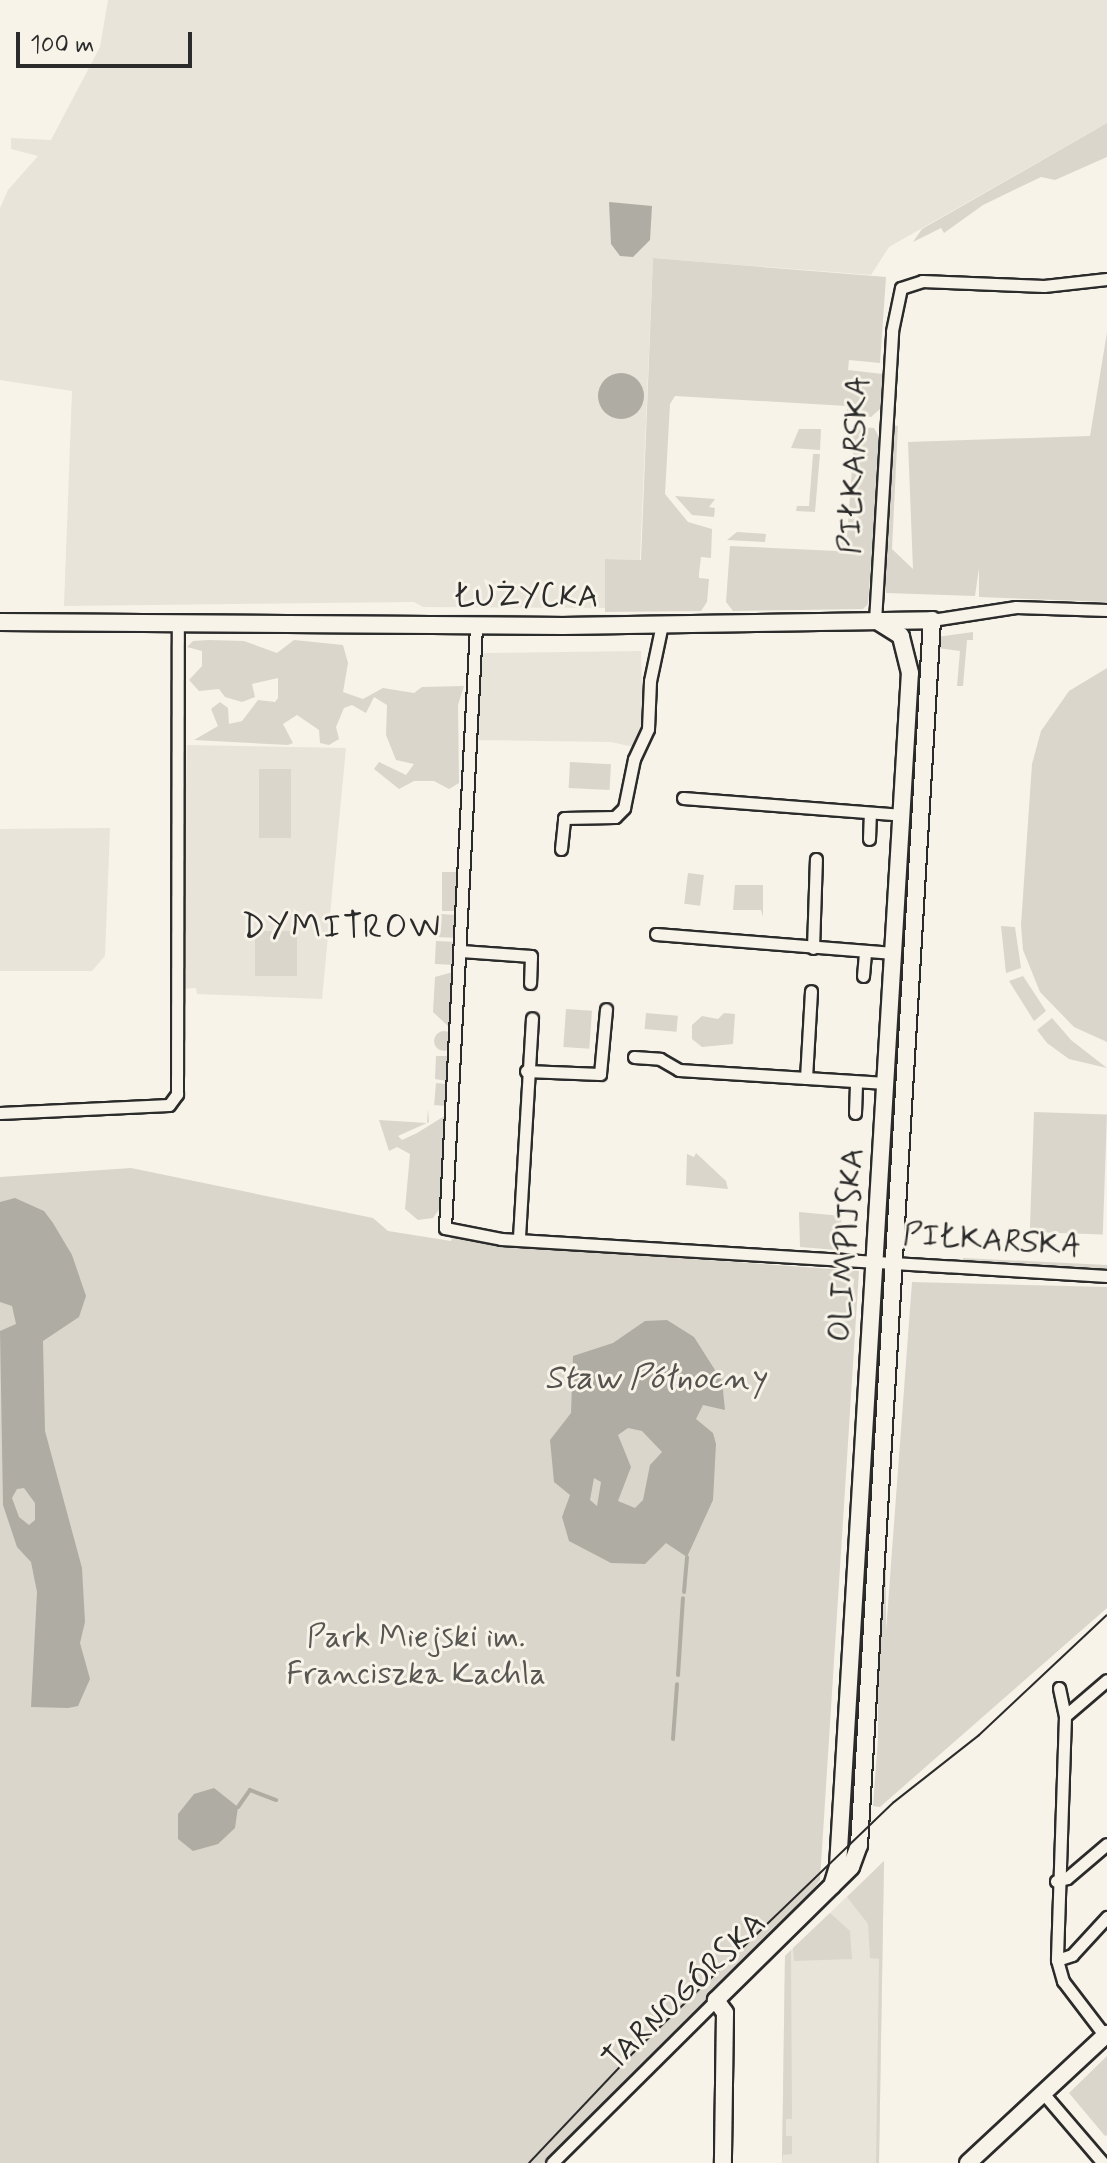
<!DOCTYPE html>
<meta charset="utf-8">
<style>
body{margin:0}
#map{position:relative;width:1107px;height:2163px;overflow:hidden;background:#f7f3e8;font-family:Mynerve,sans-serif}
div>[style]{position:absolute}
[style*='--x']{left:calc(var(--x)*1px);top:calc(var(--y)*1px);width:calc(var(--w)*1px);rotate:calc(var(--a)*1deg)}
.built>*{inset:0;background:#e8e4da}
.green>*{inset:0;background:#dad6cc;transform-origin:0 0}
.round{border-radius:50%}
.water>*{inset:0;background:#afaca4}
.stream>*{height:4px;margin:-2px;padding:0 2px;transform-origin:2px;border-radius:2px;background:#afaca4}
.roads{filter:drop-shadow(2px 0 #2b2b2b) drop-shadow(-2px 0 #2b2b2b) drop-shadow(0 2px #2b2b2b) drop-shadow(0 -2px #2b2b2b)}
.street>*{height:11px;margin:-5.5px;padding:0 5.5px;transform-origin:5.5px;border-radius:5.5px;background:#f7f3e8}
.secondary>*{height:16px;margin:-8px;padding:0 8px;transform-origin:8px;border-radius:8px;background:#f7f3e8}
.tram>*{height:2px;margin:-1px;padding:0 1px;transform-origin:1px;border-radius:1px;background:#2b2b2b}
span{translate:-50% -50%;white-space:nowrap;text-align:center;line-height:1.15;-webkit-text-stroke:6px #f7f3e8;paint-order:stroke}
.street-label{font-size:32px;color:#2b2b2b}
.park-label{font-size:32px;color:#575653}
.neighbourhood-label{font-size:34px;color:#2b2b2b;letter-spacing:2px}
.water-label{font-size:34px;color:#53524f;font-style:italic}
.scale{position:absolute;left:16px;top:32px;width:176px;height:36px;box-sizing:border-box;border:4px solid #2b2b2b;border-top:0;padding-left:10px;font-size:24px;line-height:28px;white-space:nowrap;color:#2b2b2b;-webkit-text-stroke:6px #f7f3e8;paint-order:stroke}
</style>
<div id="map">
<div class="built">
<div style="clip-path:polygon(108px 0,1107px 0,1107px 123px,889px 247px,871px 275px,653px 258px,640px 560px,605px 559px,605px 608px,423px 607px,414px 602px,64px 606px,72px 391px,0 380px,0 208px,8px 190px,38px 156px,11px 149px,11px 138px,51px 140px,100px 47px)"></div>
<div style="clip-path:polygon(641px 651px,643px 724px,634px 747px,611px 742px,472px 740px,476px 673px,484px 653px)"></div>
<div style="clip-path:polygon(187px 745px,346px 748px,322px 999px,197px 994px,196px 988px,181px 989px)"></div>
<div style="clip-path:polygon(110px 828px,105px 956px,92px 971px,0 971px,0 829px)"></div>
<div style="clip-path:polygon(884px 1861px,879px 2163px,782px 2163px,785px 1956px)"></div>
</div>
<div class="green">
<div style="clip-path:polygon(1107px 123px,1107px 157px,1055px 180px,1041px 177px,983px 205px,944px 233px,941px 228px,913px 242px,922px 229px)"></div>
<div style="clip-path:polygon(653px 258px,886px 277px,880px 363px,849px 360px,848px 370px,883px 374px,881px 408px,871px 417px,847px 415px,847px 406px,675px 396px,670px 404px,665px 494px,688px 522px,712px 529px,711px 558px,701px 557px,699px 573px,699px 578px,709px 579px,707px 602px,701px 611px,605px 612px,605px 559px,641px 560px)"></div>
<div style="clip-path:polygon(1107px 332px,1107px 602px,979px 597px,979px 568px,975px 596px,886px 593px,882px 577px,891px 425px,898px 426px,892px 549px,913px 569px,908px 442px,1090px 436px)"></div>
<div style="clip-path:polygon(854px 427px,874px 428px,880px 439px,868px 604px,863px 609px,733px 611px,726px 602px,730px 546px,837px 551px,838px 536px,847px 536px,854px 441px,845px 439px)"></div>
<div style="clip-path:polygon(799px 429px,821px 429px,820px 450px,791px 448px)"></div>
<div style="clip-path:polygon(813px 454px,820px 454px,815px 512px,796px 511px,797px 506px,809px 506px)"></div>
<div style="clip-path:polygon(675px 496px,715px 499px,709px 507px,715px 508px,714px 517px,692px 515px)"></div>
<div style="clip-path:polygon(737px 532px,766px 534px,765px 542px,727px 540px)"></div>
<div style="clip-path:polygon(420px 614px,549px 615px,697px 614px,625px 618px)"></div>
<div style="clip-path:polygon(973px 632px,973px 640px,967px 640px,963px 686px,957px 686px,960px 651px,937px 648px,937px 637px)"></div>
<div style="clip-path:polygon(921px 639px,924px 641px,920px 728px,913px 728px)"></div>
<div style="clip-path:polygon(208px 640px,244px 641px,277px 653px,294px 640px,343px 645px,348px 663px,343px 692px,363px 699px,383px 688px,414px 693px,422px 687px,464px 686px,458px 705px,459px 783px,449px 789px,434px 781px,414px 781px,399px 789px,374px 769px,379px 762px,406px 775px,414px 764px,396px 760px,386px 735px,387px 705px,374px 697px,366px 713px,352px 705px,344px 708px,336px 727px,339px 739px,329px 745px,320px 743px,319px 730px,297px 715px,283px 724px,293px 743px,288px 745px,194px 740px,218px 726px,211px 709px,220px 702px,228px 708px,229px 724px,242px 721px,258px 700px,275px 702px,278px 698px,278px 678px,252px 684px,255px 697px,242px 702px,225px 697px,219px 689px,199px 691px,189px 680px,202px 666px,202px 651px,187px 647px,193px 641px)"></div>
<div style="clip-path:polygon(1107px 668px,1107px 1042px,1074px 1027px,1040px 992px,1023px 950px,1021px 925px,1032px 764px,1041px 731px,1069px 691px)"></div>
<div style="clip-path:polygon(912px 732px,920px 733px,911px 832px,907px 831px)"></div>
<div style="left:570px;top:762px;width:41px;height:26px;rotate:3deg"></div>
<div style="left:259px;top:769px;width:32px;height:69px"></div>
<div style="clip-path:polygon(909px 868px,899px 1067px,891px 1066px)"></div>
<div style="left:442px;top:872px;width:19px;height:39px"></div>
<div style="left:688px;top:873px;width:16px;height:31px;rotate:7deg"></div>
<div style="clip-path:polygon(735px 885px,763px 885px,763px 917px,761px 910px,733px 910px)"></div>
<div style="left:439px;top:914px;width:19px;height:23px;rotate:3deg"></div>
<div style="clip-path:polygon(1001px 926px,1015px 927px,1021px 968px,1006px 973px)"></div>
<div style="left:255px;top:931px;width:42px;height:45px"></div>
<div style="left:436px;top:941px;width:21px;height:23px;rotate:3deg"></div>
<div style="clip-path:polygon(453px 972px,450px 1027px,449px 1027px,433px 1012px,435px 977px)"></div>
<div style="clip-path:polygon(1023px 976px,1046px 1011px,1034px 1021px,1009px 981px)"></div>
<div style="left:566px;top:1009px;width:26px;height:38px;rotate:4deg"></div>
<div style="left:646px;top:1013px;width:32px;height:16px;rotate:5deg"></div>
<div style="clip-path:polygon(724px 1013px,735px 1014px,733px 1044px,702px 1047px,692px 1039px,692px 1025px,702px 1016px,718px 1019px)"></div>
<div style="clip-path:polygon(1052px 1018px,1071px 1040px,1107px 1068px,1069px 1059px,1047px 1043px,1037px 1030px)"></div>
<div class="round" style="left:434px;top:1031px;width:20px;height:20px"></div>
<div style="clip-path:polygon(436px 1056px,449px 1056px,447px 1081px,435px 1079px)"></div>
<div style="left:436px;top:1083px;width:11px;height:22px;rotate:5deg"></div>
<div style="clip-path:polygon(428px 1109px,429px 1122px,398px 1136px,402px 1140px,417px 1133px,446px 1115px,443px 1204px,433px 1218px,418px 1220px,405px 1209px,410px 1154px,397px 1147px,389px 1151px,379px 1120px,427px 1123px)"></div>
<div style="clip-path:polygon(893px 1110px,888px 1250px,886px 1253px,882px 1252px)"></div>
<div style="left:1034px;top:1112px;width:73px;height:120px;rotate:2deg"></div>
<div style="clip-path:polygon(696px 1153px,726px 1181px,728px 1189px,686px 1185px,687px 1154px,694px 1157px)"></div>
<div style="clip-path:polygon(131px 1168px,373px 1218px,388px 1231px,451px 1241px,453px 1236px,500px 1245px,859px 1271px,820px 1880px,796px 1912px,543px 2163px,0 2163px,0 1177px)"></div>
<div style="clip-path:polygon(799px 1212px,842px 1216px,837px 1250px,800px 1247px)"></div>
<div style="clip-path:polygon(963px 1258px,1107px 1265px,1107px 1276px,961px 1267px)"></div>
<div style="clip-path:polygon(912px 1282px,1107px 1287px,1107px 1608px,880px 1807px,873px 1806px)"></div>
<div style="left:878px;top:1297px;width:8px;height:487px"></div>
<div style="clip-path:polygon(884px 1861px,879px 2163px,876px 2163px,879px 1959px,870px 1958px,868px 1924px,847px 1897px)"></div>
<div style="clip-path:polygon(830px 1913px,850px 1931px,852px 1959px,794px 1961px,793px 1948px)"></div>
<div style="clip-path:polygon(791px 1950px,792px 2119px,786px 2119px,786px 2136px,792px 2136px,792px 2154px,783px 2155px,782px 2163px,785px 1956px)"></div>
<div style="clip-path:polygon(1107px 2056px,1107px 2135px,1105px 2136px,1069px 2093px)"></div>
</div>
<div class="water">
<div style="clip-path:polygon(609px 202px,652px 206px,650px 240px,633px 257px,620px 256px,611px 244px)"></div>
<div class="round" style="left:598px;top:373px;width:46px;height:46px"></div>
<div style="clip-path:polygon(evenodd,15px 1198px,44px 1211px,53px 1223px,72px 1255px,86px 1296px,79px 1317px,43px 1341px,45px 1431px,82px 1568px,85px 1622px,80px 1643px,90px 1679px,78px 1706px,68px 1708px,31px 1707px,37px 1592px,31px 1562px,17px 1547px,3px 1505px,0 1331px,16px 1324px,12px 1306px,0 1302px,0 1202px,15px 1198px,24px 1488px,35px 1503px,35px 1520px,29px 1525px,19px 1517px,12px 1498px,17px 1489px,24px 1488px)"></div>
<div style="clip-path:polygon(evenodd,667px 1320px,694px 1337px,722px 1381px,725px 1410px,703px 1405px,696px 1419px,713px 1433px,716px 1444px,713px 1500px,687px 1557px,666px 1543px,645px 1564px,611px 1563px,569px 1541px,562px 1517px,570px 1495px,554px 1482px,550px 1440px,571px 1413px,573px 1356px,613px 1343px,645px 1321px,667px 1320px,628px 1428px,642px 1431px,662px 1452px,650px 1465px,643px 1500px,635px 1508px,618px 1501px,631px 1467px,618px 1435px,628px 1428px,667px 1320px,594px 1478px,601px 1482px,597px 1506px,590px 1500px,594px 1478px)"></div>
<div style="clip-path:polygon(214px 1788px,238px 1807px,235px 1828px,218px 1844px,193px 1851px,178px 1839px,178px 1814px,194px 1794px)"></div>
</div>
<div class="stream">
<div style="--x:684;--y:1592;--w:35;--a:-85"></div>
<div style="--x:678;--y:1675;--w:77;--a:-86.3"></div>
<div style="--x:673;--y:1739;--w:55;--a:-85.8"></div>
<div style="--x:238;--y:1807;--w:21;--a:-55"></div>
<div style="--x:250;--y:1790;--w:28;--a:21"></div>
</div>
<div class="roads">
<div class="street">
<div style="--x:932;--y:620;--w:85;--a:-8.8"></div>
<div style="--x:1016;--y:607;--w:91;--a:1.9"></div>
<div style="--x:875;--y:621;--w:290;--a:-86.6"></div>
<div style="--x:892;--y:331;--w:44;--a:-78.2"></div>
<div style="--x:901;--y:288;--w:22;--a:-18"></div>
<div style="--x:922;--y:281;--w:122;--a:2.3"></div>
<div style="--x:1044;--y:286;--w:63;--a:-6.3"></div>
<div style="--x:476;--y:626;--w:603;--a:92.95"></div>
<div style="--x:445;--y:1228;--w:57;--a:11.1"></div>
<div style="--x:501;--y:1239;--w:607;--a:3.49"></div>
<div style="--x:683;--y:798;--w:220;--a:4.4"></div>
<div style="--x:869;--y:839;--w:26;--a:-88"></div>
<div style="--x:561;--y:849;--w:31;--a:-84"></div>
<div style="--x:564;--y:818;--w:51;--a:-1.1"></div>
<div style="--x:615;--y:817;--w:13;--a:-45"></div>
<div style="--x:624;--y:808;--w:50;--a:-78.5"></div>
<div style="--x:634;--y:759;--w:33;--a:-65"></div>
<div style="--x:648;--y:729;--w:48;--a:-87.6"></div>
<div style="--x:650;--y:681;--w:58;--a:-78.1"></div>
<div style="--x:656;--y:934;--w:238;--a:4.6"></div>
<div style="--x:813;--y:948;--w:89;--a:-88.1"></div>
<div style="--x:461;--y:951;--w:70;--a:4.1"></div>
<div style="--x:531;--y:956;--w:27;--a:92"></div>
<div style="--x:863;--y:976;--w:25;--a:-85"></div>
<div style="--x:634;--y:1057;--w:26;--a:4"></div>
<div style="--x:660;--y:1059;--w:22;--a:30"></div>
<div style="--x:679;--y:1070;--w:207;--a:3.6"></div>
<div style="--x:526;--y:1071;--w:74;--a:2.3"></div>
<div style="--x:600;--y:1074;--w:65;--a:-84.7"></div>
<div style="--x:806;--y:1078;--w:87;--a:-86.7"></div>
<div style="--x:0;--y:1113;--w:169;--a:-2.7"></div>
<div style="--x:169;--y:1105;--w:14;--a:-54"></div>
<div style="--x:177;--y:1094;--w:471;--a:-89.9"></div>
<div style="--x:855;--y:1113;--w:31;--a:-88"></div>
<div style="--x:519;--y:1237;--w:219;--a:-86.6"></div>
<div style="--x:1059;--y:1688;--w:29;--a:78"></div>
<div style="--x:1065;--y:1716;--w:244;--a:91.9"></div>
<div style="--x:1057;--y:1960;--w:22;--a:74"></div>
<div style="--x:1063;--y:1981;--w:69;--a:52.6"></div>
<div style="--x:1065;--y:1716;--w:55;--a:-40.6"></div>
<div style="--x:1056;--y:1881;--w:11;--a:-15"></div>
<div style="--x:1067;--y:1878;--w:52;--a:-40.4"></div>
<div style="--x:1057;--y:1960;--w:16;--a:-18"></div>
<div style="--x:1072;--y:1955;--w:52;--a:-47.4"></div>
<div style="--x:1043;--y:2093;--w:92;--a:49.4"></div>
<div style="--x:552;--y:2163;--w:231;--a:-44.8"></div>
</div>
<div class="secondary">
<div style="--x:0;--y:622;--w:563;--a:0.41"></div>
<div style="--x:563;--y:626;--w:369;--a:-0.9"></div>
<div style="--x:932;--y:620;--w:1227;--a:93.41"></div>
<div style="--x:859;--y:1845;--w:23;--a:110"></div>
<div style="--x:851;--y:1867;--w:190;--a:135.4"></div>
<div style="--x:716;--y:2000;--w:16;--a:55"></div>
<div style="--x:725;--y:2013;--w:150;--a:90.8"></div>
<div style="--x:832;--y:1886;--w:21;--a:-73"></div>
<div style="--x:838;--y:1866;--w:1195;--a:-86.55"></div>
<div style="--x:910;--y:673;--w:38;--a:-104"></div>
<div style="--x:901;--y:636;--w:25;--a:-148"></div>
<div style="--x:968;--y:2163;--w:190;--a:-42.9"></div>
</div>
</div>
<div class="tram">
<div style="--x:529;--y:2163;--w:151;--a:-46.6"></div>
<div style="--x:633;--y:2053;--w:362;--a:-43.9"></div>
<div style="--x:894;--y:1802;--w:108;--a:-38.2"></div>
<div style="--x:979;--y:1735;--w:175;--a:-43.2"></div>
</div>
<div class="street-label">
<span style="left:855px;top:465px;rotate:-87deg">PIŁKARSKA</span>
<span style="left:526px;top:597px">ŁUŻYCKA</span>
<span style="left:992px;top:1241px;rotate:4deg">PIŁKARSKA</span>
<span style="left:847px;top:1245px;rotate:-86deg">OLIMPIJSKA</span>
<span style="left:685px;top:1992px;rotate:-44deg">TARNOGÓRSKA</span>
</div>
<div class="park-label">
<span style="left:416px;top:1656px">Park Miejski im.<br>Franciszka Kachla</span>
</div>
<div class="neighbourhood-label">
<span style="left:342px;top:928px">DYMITROW</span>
</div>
<div class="water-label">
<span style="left:655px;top:1379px">Staw Północny</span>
</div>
<div class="scale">100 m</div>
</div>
